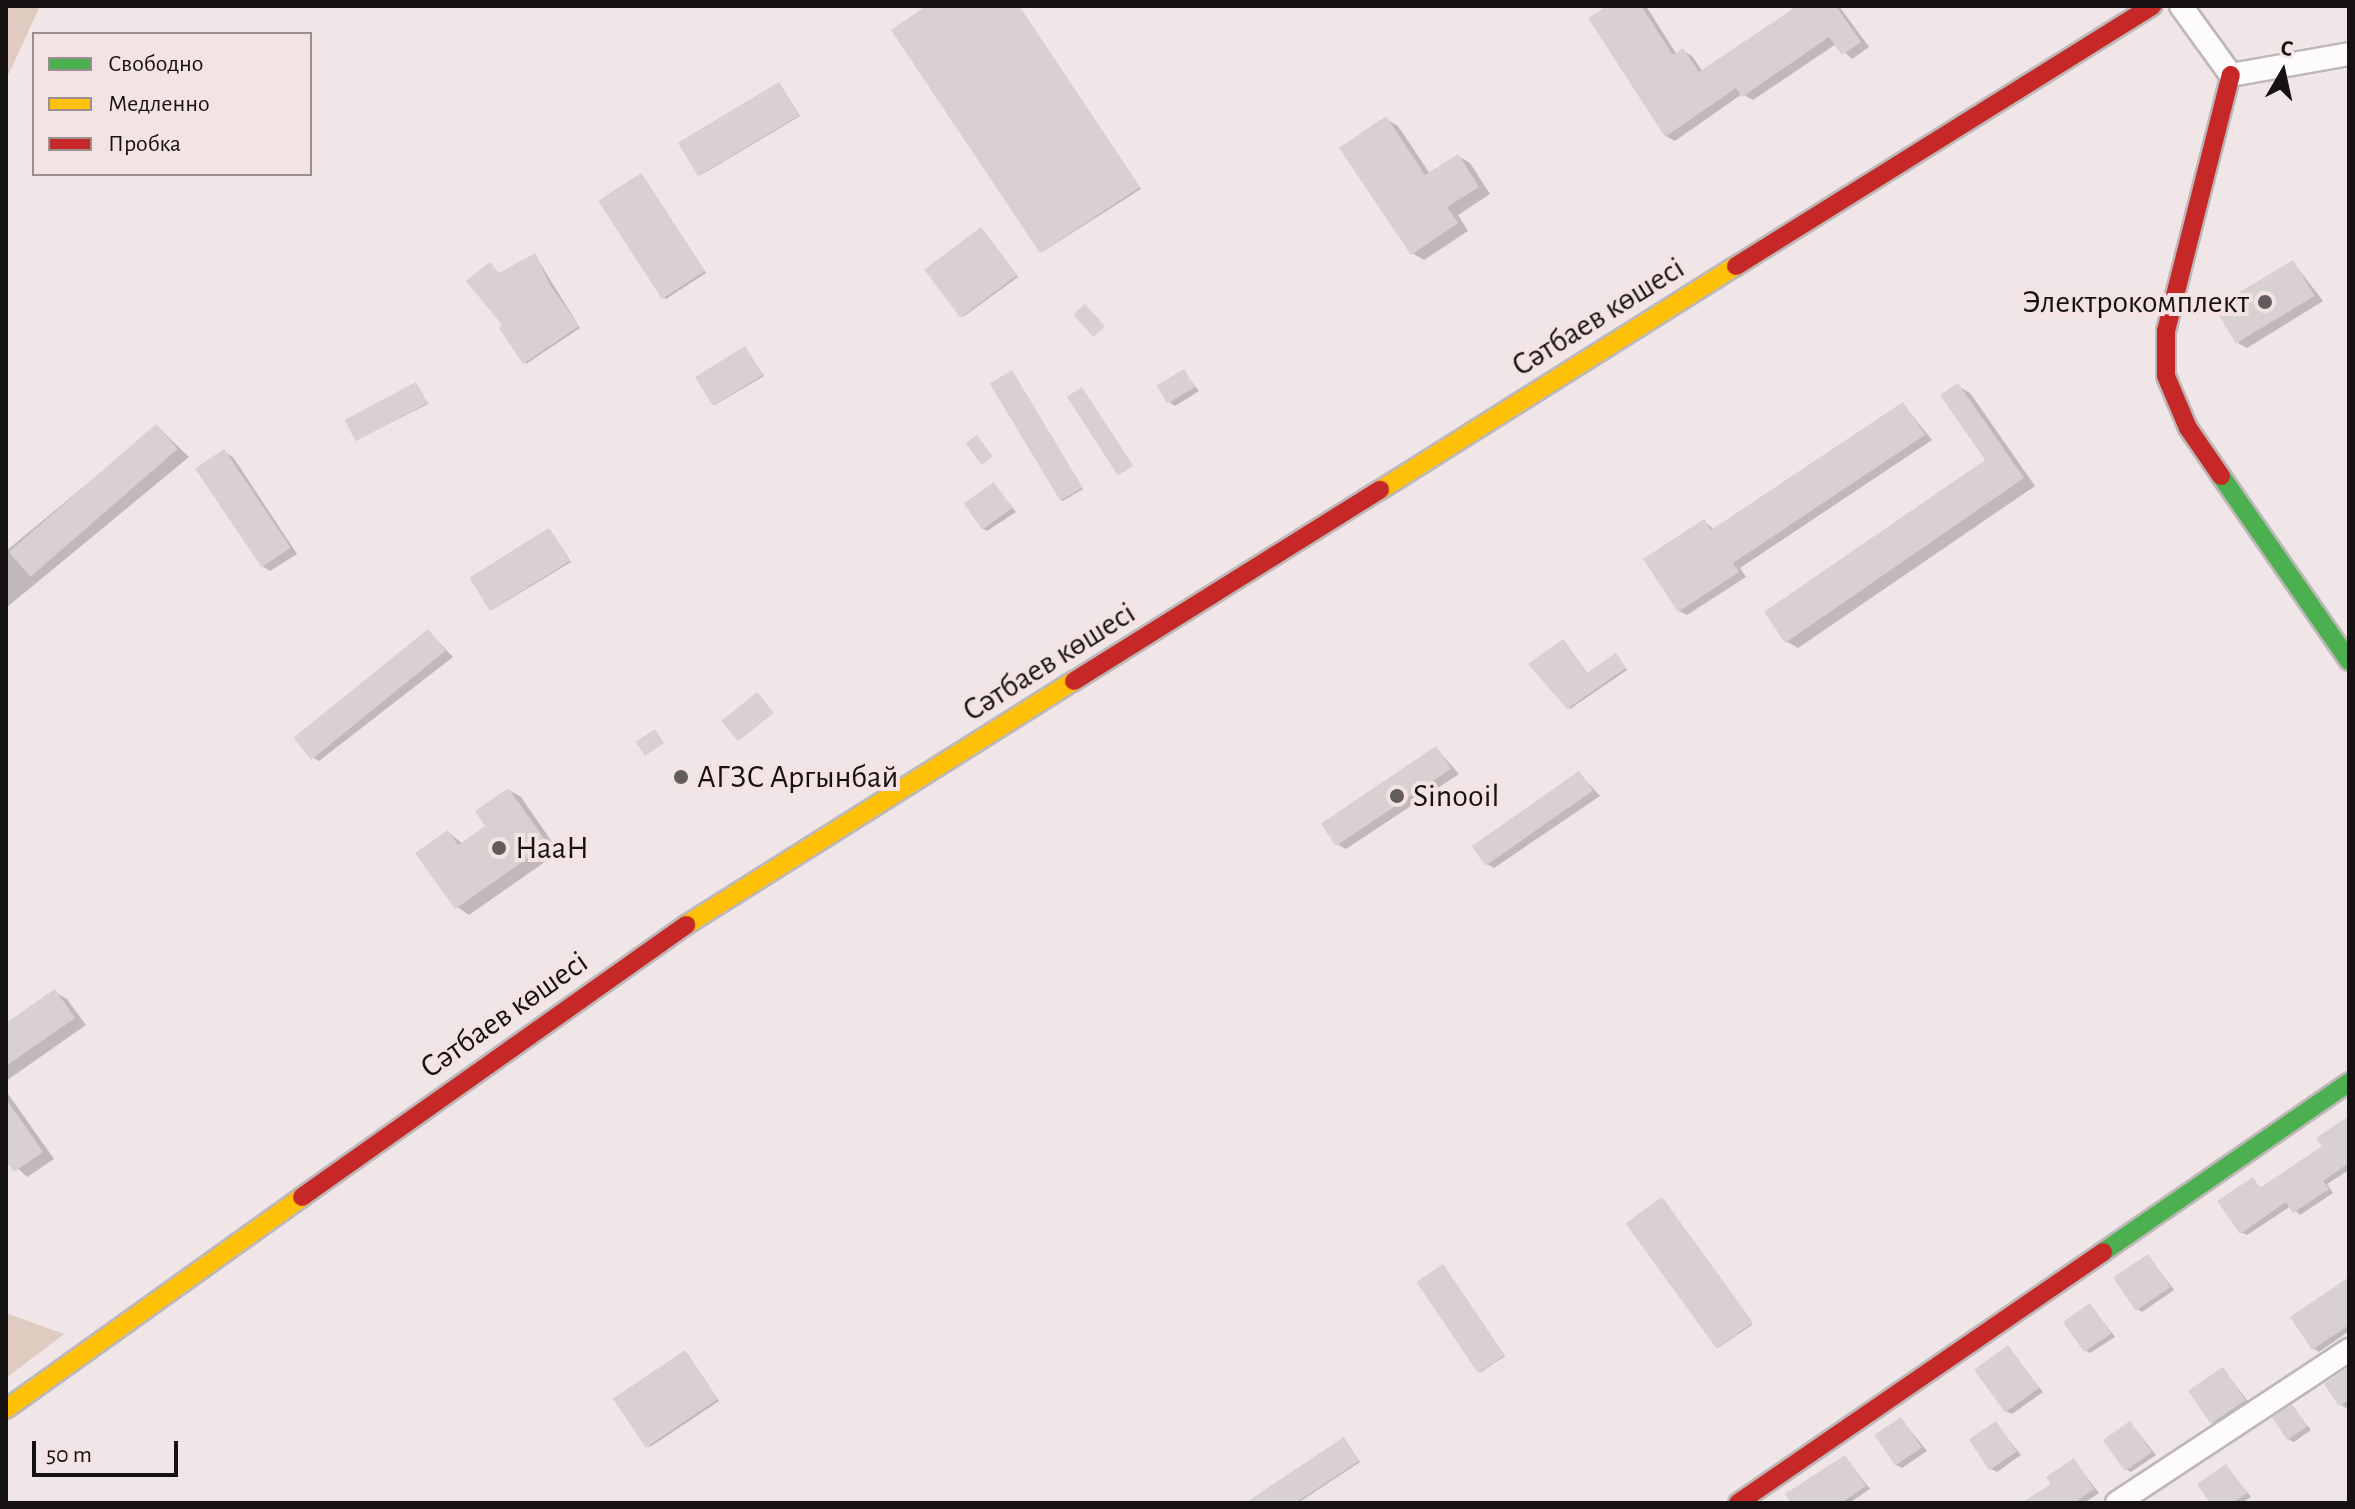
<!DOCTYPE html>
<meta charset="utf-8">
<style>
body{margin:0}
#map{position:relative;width:2355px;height:1509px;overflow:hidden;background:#f0e6e8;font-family:"Alegreya Sans",sans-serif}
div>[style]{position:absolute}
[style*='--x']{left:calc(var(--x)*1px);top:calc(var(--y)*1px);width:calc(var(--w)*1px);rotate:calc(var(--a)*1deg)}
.green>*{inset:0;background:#dfcbbf}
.shadow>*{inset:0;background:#0003;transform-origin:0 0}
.building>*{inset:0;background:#d8d0d1;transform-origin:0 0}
.roads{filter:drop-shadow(2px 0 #beb7b8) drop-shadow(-2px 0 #beb7b8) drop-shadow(0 2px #beb7b8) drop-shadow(0 -2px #beb7b8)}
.street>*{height:22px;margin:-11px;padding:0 11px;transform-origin:11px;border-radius:11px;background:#fdfbfc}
.fast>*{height:18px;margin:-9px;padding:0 9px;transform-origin:9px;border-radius:9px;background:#4caf50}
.slow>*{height:18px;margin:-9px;padding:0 9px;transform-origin:9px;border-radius:9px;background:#ffc107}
.jam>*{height:18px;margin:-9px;padding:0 9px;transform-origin:9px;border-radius:9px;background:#c62828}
.dots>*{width:22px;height:22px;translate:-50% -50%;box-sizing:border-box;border:4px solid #f3e3e4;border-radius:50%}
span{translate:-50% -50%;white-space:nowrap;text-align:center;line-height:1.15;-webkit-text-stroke:8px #f3e3e4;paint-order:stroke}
.poi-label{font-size:32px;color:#171212}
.right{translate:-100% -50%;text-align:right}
.left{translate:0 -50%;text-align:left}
.street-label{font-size:32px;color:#171212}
.frame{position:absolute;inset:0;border:8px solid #171212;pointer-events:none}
.legend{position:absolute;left:32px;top:32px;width:280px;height:144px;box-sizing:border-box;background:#f3e3e4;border:2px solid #9b8f90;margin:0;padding:10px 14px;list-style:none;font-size:24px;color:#171212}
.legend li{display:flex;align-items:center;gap:16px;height:40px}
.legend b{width:40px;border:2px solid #9b8f90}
.north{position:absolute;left:2243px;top:32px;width:80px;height:80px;-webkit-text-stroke:6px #f3e3e4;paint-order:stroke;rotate:9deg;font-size:22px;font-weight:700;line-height:32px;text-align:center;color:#171212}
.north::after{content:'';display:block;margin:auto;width:28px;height:36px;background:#171212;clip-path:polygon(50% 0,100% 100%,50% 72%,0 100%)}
.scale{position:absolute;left:32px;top:1441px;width:146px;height:36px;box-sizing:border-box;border:4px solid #171212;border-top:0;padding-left:10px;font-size:24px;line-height:28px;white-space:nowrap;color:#171212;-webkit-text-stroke:6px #f3e3e4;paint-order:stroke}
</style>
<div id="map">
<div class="green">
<div style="clip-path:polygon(6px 6px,40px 6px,6px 80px)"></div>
<div style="clip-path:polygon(6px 1313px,64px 1334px,6px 1378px)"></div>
</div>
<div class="shadow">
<div style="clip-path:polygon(930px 6px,1019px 6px,1141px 189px,1042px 252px)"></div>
<div style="clip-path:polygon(1610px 6px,1646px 6px,1677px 55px,1683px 51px,1692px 56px,1703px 72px,1800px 6px,1839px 6px,1869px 47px,1852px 59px,1836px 44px,1753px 100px,1742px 94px,1675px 141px,1666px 136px)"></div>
<div style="clip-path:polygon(781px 86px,800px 116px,701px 175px)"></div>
<div style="clip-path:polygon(1386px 119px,1398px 126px,1430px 174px,1458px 156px,1470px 163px,1490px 194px,1458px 215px,1468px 231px,1424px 260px,1412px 253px)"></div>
<div style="clip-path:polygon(643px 176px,706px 273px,666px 299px,663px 297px)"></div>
<div style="clip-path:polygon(983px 230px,1018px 277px,963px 317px,961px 315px)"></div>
<div style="clip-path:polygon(535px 255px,580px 328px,526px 364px,505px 326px,491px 264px,500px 275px)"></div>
<div style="clip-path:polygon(2293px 262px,2323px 301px,2247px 348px,2238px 343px)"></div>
<div style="clip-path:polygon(745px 348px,764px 376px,715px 405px,713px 404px)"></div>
<div style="clip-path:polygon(1012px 372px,1083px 489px,1063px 501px,1061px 499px)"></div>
<div style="clip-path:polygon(1184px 372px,1199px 391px,1175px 406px,1170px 403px)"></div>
<div style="clip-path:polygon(418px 386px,428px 404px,358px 439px)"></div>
<div style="clip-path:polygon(1958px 386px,1970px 393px,2035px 486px,1798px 648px,1786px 641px,1988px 461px)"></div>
<div style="clip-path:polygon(1903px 404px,1932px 440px,1740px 568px,1746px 577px,1687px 615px,1679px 611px,1705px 522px,1715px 530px)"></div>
<div style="clip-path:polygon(157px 426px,189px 457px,6px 608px,6px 551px)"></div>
<div style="clip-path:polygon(224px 452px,233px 457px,297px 554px,270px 571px,262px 566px)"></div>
<div style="clip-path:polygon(994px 484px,1016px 512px,987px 531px,982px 528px)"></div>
<div style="clip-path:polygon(551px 531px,571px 562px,492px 610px)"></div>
<div style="clip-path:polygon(428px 631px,453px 657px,319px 761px,310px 756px)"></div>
<div style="clip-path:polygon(1565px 642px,1588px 674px,1618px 656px,1627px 670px,1570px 709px,1531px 664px)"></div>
<div style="left:759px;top:695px;width:23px;height:44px;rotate:52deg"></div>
<div style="clip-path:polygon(1436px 748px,1459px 774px,1346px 849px,1337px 844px)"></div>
<div style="clip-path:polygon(1579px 773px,1600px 796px,1494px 868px,1485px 863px)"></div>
<div style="clip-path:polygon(509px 790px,521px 797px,559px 852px,469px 915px,457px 907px,448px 832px,463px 844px,488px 826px)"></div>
<div style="clip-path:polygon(55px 992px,67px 999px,86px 1025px,6px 1081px,6px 1026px)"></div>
<div style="clip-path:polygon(6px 1091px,54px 1159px,27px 1177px,6px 1157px)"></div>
<div style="clip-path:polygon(2349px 1118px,2349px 1170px,2327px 1184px,2333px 1193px,2300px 1215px,2291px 1206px,2247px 1235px,2241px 1232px,2253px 1180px,2262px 1189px,2325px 1147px)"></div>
<div style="clip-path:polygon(1664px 1200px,1752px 1325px,1718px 1348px,1716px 1347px)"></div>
<div style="clip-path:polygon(2148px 1256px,2174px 1290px,2142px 1312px,2137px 1309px)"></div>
<div style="clip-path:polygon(1445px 1268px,1505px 1356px,1481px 1372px,1479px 1371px)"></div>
<div style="clip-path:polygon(2349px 1279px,2349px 1331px,2319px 1352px,2313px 1348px)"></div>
<div style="clip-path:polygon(2090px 1305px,2115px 1337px,2090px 1353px,2085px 1350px)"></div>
<div style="clip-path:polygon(2008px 1348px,2043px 1392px,2012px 1414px,2006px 1411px)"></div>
<div style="clip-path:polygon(687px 1353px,719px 1401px,650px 1447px,648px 1446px)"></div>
<div style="clip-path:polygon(2223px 1369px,2250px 1404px,2217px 1425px,2212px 1422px)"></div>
<div style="clip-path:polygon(2349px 1369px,2349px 1406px,2346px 1408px,2341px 1405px)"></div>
<div style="clip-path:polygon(2292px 1407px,2311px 1430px,2294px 1442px,2288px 1439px)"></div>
<div style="clip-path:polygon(1901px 1419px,1927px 1451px,1902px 1468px,1896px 1465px)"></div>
<div style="clip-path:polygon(1996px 1424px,2021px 1455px,1997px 1472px,1991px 1469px)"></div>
<div style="clip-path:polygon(2131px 1424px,2156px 1455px,2131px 1472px,2126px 1469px)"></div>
<div style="clip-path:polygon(1346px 1441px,1360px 1462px,1298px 1503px,1251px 1503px)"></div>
<div style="clip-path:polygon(1845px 1457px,1870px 1489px,1849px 1503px,1794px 1503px)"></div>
<div style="clip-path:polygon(2074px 1461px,2099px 1493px,2084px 1503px,2024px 1503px,2053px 1484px)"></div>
<div style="clip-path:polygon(2226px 1466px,2251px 1497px,2242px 1503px,2212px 1503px)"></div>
</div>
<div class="building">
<div style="clip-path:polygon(926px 6px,1019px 6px,1140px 187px,1040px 253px,891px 30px)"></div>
<div style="clip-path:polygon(1607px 6px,1641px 6px,1673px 55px,1683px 48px,1699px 72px,1797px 6px,1836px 6px,1861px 42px,1842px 55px,1829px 37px,1742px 97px,1736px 88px,1665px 137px,1588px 18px)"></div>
<div style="left:779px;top:82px;width:39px;height:118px;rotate:59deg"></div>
<div style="clip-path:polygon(1386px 116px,1425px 175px,1458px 154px,1479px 187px,1447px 207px,1458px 223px,1411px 255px,1339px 148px)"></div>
<div style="left:641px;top:173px;width:117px;height:51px;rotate:57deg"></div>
<div style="left:981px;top:227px;width:60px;height:71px;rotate:53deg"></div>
<div style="clip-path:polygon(535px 253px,550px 285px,579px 326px,523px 364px,499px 328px,502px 325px,466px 281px,490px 262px,499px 273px)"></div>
<div style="left:2293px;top:260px;width:42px;height:92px;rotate:59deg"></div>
<div style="left:1085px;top:304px;width:30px;height:16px;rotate:48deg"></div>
<div style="left:745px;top:346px;width:34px;height:59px;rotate:58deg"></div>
<div style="left:1184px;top:369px;width:21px;height:32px;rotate:59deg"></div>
<div style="left:1012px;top:370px;width:137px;height:26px;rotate:59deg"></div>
<div style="left:416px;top:382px;width:24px;height:81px;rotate:62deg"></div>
<div style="clip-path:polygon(1958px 383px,2024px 478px,1785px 643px,1764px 612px,1985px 460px,1940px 395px)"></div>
<div style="left:1082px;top:387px;width:94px;height:18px;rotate:57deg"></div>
<div style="clip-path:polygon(1903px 402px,1925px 435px,1733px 563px,1739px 572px,1678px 612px,1643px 559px,1704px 519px,1711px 530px)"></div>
<div style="left:156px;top:424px;width:33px;height:195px;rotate:49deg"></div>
<div style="left:977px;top:435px;width:27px;height:14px;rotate:54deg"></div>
<div style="left:224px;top:449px;width:119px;height:35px;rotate:56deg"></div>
<div style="left:994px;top:482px;width:32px;height:37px;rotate:55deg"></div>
<div style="left:549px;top:528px;width:39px;height:94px;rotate:58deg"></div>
<div style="left:428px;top:629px;width:28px;height:173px;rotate:51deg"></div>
<div style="clip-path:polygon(1563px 639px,1587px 673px,1616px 653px,1626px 668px,1567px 709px,1528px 664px)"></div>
<div style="left:757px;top:692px;width:26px;height:46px;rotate:51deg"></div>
<div style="left:655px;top:729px;width:17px;height:23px;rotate:57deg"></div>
<div style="left:1436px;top:746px;width:27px;height:139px;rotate:56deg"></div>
<div style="left:1579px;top:771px;width:24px;height:131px;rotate:55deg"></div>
<div style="clip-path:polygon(508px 788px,548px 844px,455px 909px,415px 853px,448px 830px,458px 845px,485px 826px,475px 811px)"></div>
<div style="clip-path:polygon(55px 989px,75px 1018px,6px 1066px,6px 1023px)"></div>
<div style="clip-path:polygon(6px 1099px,43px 1152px,14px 1172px,6px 1161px)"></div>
<div style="clip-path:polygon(2349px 1116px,2349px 1163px,2323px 1181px,2329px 1189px,2293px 1213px,2286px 1202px,2240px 1234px,2217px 1201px,2253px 1177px,2260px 1188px,2322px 1146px,2316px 1138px)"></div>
<div style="left:1662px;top:1197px;width:155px;height:45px;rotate:54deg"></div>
<div style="left:2148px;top:1254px;width:40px;height:42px;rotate:56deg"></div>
<div style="left:1443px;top:1264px;width:110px;height:32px;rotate:56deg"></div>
<div style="clip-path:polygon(2349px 1277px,2349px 1325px,2312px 1350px,2290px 1317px)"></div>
<div style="left:2090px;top:1303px;width:37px;height:33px;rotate:55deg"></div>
<div style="left:2008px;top:1345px;width:53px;height:42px;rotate:54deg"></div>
<div style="left:685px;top:1350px;width:59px;height:87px;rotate:56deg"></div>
<div style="left:2223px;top:1367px;width:40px;height:42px;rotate:56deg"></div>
<div style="clip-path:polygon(2349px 1367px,2349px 1400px,2339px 1406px,2324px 1384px)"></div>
<div style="left:2292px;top:1404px;width:27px;height:24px;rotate:56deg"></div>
<div style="left:1901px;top:1417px;width:37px;height:32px;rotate:56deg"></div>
<div style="left:1996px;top:1421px;width:37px;height:33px;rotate:56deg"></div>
<div style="left:2130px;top:1421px;width:38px;height:33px;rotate:55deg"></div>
<div style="clip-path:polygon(1344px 1437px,1359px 1461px,1295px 1503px,1245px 1503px)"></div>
<div style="clip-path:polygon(1845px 1455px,1866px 1486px,1841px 1503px,1791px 1503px,1785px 1494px)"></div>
<div style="clip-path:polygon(2074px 1458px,2094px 1489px,2074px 1503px,2021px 1503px,2051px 1484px,2046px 1477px)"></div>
<div style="clip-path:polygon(2226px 1464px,2247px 1493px,2232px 1503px,2210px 1503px,2197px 1484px)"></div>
</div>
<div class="roads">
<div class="street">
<div style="--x:2181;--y:6;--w:85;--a:54.1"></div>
<div style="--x:2231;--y:75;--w:120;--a:-10.1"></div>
<div style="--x:2117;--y:1503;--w:278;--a:-33.4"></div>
</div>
<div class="fast">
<div style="--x:2221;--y:476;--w:225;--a:55.3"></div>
<div style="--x:2103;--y:1252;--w:299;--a:-34.6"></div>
</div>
<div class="slow">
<div style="--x:1380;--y:490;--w:421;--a:-32.2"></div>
<div style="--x:686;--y:925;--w:458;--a:-32.2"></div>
<div style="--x:6;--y:1409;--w:364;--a:-35.6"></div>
</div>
<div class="jam">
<div style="--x:1736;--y:266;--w:491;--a:-32"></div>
<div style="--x:2221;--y:476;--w:58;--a:-124.5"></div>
<div style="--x:2188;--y:428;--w:56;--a:-112.9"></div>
<div style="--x:2166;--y:376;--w:45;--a:-90"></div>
<div style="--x:2166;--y:331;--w:264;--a:-75.8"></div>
<div style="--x:1074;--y:681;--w:361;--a:-32"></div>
<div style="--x:302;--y:1197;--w:471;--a:-35.3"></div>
<div style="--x:1738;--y:1503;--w:443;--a:-34.5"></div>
</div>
</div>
<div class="dots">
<div style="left:2265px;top:302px;background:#635c5d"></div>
<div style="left:681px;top:777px;background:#635c5d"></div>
<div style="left:1397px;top:796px;background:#635c5d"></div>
<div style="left:499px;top:848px;background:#635c5d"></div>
</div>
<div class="poi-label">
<span class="right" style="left:2249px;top:302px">Электрокомплект</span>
<span class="left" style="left:697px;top:777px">АГЗС Аргынбай</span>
<span class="left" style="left:1413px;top:796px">Sinooil</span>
<span class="left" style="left:515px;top:848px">НааН</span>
</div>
<div class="street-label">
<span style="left:1598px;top:317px;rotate:-32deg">Сәтбаев көшесі</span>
<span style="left:1049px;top:662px;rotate:-32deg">Сәтбаев көшесі</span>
<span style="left:504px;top:1015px;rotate:-35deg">Сәтбаев көшесі</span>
</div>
<div class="frame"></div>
<ul class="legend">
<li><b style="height:10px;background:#4caf50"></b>Свободно</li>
<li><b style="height:10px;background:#ffc107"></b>Медленно</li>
<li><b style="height:10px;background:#c62828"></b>Пробка</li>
</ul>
<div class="north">С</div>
<div class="scale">50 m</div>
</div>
